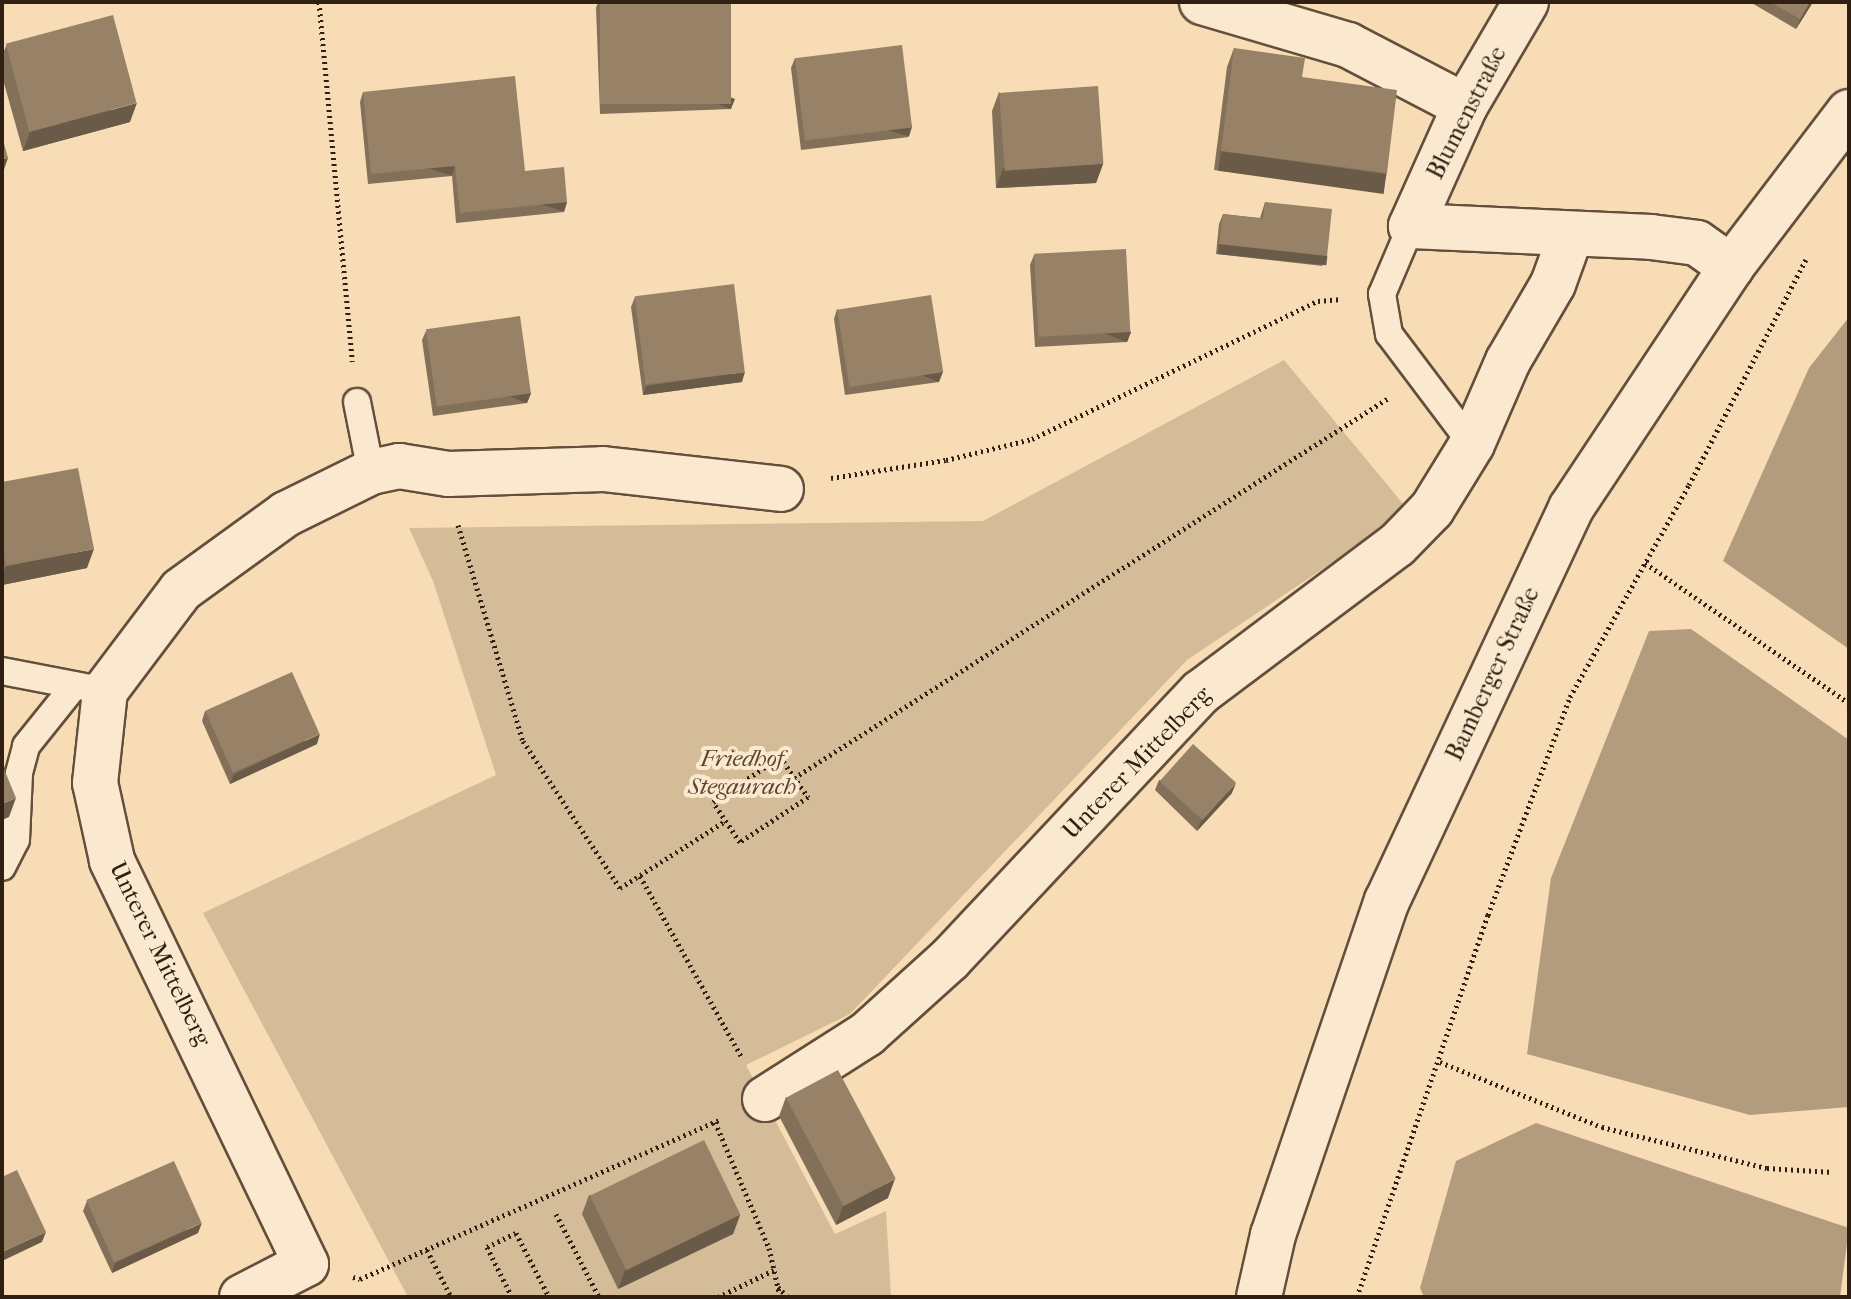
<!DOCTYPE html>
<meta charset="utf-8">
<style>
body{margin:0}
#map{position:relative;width:1851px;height:1299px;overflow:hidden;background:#f7dcb5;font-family:"IM FELL French Canon",serif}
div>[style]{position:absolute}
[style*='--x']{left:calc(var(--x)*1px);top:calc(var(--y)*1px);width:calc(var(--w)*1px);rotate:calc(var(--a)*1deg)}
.green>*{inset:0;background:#d5bc99}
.water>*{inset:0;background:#b39c7e}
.path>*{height:5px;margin-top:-2.5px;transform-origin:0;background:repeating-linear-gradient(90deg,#302013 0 2px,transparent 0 6px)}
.roads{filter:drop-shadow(2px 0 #624f3c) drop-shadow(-2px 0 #624f3c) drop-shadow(0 2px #624f3c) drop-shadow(0 -2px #624f3c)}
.service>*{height:26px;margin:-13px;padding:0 13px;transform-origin:13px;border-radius:13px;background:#fae8cf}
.minor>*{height:44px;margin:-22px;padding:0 22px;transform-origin:22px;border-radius:22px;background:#fae8cf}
.secondary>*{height:44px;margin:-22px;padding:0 22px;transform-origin:22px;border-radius:22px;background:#fae8cf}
.wall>*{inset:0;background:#827059}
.shaded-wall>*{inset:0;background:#6a5b48;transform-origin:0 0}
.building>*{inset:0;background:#978267;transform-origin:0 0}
span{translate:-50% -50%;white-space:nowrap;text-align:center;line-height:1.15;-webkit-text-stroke:8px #fae8cf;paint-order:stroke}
.street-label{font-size:24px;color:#302013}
.park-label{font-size:24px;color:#594734;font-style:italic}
.frame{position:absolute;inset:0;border:4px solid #302013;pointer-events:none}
</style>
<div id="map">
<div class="green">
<div style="clip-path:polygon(1284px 360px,1409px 511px,1187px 660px,850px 1014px,746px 1065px,835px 1234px,886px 1211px,891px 1297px,408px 1297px,203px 913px,496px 775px,433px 581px,409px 528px,983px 521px)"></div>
</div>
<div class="water">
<div style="clip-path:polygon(1849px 317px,1849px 649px,1723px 561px,1809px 368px)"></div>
<div style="clip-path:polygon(1691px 629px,1849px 740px,1849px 1107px,1750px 1115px,1527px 1054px,1551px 878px,1649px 631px)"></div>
<div style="clip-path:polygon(1536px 1123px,1849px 1228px,1840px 1297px,1424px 1297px,1420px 1288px,1456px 1161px)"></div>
</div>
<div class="path">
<div style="--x:319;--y:2;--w:361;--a:84.7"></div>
<div style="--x:831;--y:478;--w:116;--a:-8.9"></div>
<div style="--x:946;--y:460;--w:89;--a:-13.7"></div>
<div style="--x:1032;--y:439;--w:318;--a:-25.8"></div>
<div style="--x:1318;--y:301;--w:24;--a:-5"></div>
<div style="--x:458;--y:525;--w:226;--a:73.3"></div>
<div style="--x:523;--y:741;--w:176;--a:56.6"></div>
<div style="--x:620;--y:888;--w:125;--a:-32.5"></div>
<div style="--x:1645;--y:563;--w:247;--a:34.5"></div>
<div style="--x:780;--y:757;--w:49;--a:55"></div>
<div style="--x:808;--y:797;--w:82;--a:146.5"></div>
<div style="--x:740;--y:842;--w:48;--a:-124"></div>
<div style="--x:713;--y:802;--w:81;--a:-33.9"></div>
<div style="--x:794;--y:778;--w:704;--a:-32.58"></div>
<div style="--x:640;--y:876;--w:206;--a:60.7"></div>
<div style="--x:1440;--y:1062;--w:175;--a:21.9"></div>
<div style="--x:1602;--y:1127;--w:170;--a:14"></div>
<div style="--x:1767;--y:1168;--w:66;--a:3.5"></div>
<div style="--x:715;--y:1122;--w:137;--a:66.8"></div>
<div style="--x:769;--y:1248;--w:50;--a:77.3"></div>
<div style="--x:556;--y:1214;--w:93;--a:62.6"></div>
<div style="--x:427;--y:1250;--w:53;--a:62.9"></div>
<div style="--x:353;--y:1277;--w:7;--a:16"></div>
<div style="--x:360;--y:1279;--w:395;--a:-23.9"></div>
<div style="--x:778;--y:1287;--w:14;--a:45"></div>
<div style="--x:512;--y:1297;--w:56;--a:-116.6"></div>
<div style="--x:487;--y:1247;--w:32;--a:-26"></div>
<div style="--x:516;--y:1233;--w:72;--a:62.7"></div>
<div style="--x:718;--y:1297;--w:62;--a:-25.7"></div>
<div style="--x:1357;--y:1297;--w:404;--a:-71.1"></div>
<div style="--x:1488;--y:915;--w:233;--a:-69.4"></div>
<div style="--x:1570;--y:697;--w:243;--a:-60.7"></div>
<div style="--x:1689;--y:485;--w:254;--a:-62.6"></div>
</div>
<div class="roads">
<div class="service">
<div style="--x:1411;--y:226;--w:74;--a:113.1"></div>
<div style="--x:1382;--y:294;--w:41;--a:80.1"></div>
<div style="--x:1389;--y:334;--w:138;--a:53"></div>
<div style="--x:357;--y:402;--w:71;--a:78.7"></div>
<div style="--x:2;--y:671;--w:90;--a:10.9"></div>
<div style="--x:2;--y:867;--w:30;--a:-63"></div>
<div style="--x:16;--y:840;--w:67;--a:-87.4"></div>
<div style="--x:19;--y:773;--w:28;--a:-75"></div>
<div style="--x:26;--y:746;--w:78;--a:-51.2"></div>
</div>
<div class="minor">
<div style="--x:1202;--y:2;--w:152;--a:16.4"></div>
<div style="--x:1348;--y:45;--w:132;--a:27.5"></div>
<div style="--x:1526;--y:2;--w:121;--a:120.4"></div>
<div style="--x:1465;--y:106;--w:132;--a:114.2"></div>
<div style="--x:1411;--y:226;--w:240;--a:2.6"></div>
<div style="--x:1651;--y:237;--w:46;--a:7.4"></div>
<div style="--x:1697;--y:243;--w:42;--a:35.2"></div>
<div style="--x:765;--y:1099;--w:121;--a:-32.5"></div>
<div style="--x:867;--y:1034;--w:112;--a:-42.1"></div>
<div style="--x:950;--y:959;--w:366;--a:-46.8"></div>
<div style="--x:1201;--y:692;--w:245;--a:-36.9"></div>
<div style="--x:1397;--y:545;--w:50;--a:-45.8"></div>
<div style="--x:1432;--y:509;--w:76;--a:-58.4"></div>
<div style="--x:1472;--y:444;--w:90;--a:-66.6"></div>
<div style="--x:1508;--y:361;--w:89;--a:-59.7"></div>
<div style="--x:1553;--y:284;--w:50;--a:-70.1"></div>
<div style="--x:242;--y:1297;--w:72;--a:-27.3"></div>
<div style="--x:306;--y:1264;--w:448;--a:-115.7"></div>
<div style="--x:112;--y:860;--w:79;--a:-102.4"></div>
<div style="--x:95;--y:783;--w:93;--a:-83.8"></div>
<div style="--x:105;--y:691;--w:126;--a:-53"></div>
<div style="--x:181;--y:590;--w:130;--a:-35.9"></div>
<div style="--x:286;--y:514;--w:95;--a:-26.3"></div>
<div style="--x:371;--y:472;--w:29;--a:-12"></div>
<div style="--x:399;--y:466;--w:50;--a:9.3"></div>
<div style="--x:448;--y:474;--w:155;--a:-1.8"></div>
<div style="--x:603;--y:469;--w:179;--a:6.4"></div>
</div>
<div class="secondary">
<div style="--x:1259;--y:1297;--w:64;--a:-77.3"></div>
<div style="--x:1273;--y:1235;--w:353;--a:-71.2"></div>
<div style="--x:1387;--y:901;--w:434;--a:-64.9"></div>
<div style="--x:1571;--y:508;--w:289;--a:-56.4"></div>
<div style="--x:1731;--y:267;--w:195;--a:-52.7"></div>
</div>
</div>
<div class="wall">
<div style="clip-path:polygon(598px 2px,731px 2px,731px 109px,600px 114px,596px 8px)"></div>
<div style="clip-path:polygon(1750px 2px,1813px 2px,1796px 29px)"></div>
<div style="clip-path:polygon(6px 46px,130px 122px,23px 151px,2px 76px,2px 56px)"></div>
<div style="clip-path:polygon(1234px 48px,1302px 77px,1387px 173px,1380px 192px,1214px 170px,1227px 67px)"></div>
<div style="clip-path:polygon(795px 58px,909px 137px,801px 150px,791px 68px)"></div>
<div style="clip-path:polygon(363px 92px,525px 171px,567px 202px,564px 212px,456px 223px,452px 176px,368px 184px,360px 102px)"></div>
<div style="clip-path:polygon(999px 92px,1103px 164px,1096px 183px,996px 188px,992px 111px)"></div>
<div style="clip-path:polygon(1265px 202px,1323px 266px,1216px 254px,1219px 224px,1223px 214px,1260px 218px)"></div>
<div style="clip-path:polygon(1034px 255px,1131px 332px,1127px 342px,1035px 347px,1030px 265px)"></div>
<div style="clip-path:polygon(635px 297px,742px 382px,643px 395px,631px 307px)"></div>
<div style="clip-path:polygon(837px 309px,939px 382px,845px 395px,834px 319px)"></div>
<div style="clip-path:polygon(426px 331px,531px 393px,527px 403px,433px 416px,422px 340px)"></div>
<div style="clip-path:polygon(2px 482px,87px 568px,2px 585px)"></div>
<div style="clip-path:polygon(205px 711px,317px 744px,230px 784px,202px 721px)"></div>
<div style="clip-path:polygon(1159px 780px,1232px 793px,1197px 831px,1155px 790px)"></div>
<div style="clip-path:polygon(786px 1097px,888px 1198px,836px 1225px,779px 1116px)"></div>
<div style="clip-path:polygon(589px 1195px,740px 1215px,733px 1234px,618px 1289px,582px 1214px)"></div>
<div style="clip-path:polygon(87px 1201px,198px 1233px,112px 1273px,83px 1211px)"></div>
</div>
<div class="shaded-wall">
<div style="clip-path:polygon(1810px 2px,1813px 2px,1796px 29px,1800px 19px)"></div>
<div style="left:735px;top:99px;width:11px;height:131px;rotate:112deg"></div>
<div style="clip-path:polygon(137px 103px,130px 122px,23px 151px,30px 132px)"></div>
<div style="left:912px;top:127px;width:10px;height:109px;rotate:107deg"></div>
<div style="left:1221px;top:151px;width:167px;height:20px;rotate:8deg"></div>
<div style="clip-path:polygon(8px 158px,2px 175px,2px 159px)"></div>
<div style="clip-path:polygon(1103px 164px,1096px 183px,996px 188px,1003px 168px)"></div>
<div style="left:455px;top:166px;width:10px;height:84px;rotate:107deg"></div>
<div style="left:567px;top:202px;width:10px;height:108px;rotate:107deg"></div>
<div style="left:1219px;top:244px;width:109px;height:10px;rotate:6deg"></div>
<div style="left:1131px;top:332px;width:11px;height:93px;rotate:112deg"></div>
<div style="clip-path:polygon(745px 372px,742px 382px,643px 395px,646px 386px)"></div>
<div style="left:943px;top:372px;width:11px;height:95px;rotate:112deg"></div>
<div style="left:531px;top:393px;width:11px;height:95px;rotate:112deg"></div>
<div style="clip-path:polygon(94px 549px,87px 568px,2px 585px,2px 577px,6px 566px)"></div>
<div style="clip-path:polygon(320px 734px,317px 744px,230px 784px,234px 774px)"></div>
<div style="clip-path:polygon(1236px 783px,1232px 793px,1197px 831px,1201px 821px)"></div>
<div style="clip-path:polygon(16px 798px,9px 817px,2px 820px,2px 804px)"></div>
<div style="clip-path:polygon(895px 1179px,888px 1198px,836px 1225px,843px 1206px)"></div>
<div style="clip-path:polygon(740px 1215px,733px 1234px,618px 1289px,625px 1270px)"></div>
<div style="clip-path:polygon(202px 1223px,198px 1233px,112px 1273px,115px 1263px)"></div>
<div style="clip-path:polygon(46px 1232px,42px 1242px,2px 1261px,2px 1252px)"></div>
</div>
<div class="building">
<div style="left:600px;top:2px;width:131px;height:102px"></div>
<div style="clip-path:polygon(1770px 2px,1810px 2px,1800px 19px)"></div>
<div style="left:113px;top:15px;width:91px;height:111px;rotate:75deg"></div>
<div style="left:902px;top:45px;width:83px;height:108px;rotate:83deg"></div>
<div style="clip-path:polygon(1234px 48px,1305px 58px,1302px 77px,1397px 90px,1387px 173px,1221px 151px)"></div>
<div style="clip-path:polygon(515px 76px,525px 171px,564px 167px,567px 202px,460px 213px,455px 166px,371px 174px,363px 92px)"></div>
<div style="left:1098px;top:86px;width:78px;height:99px;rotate:86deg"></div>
<div style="clip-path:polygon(2px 136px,8px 158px,2px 159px)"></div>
<div style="clip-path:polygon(1265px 202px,1332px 209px,1327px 256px,1219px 244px,1223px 214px,1263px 219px)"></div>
<div style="left:1126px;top:249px;width:83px;height:92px;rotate:87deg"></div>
<div style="left:734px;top:284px;width:89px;height:100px;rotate:83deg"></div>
<div style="left:931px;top:295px;width:78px;height:95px;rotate:81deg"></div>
<div style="left:520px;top:316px;width:78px;height:95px;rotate:82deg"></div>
<div style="clip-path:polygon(78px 468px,94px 549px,6px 566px,2px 545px,2px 482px)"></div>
<div style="left:292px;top:672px;width:68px;height:95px;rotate:66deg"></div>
<div style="left:1193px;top:744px;width:58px;height:50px;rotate:42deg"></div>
<div style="clip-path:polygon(2px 764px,16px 798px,2px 804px)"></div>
<div style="left:838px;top:1070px;width:123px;height:59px;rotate:62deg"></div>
<div style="left:704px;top:1140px;width:83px;height:127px;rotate:64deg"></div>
<div style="left:174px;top:1161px;width:68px;height:96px;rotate:66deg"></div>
<div style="clip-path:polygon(17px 1170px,46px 1232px,2px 1252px,2px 1177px)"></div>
</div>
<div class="street-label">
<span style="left:1467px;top:113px;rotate:-63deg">Blumenstraße</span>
<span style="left:1493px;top:674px;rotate:-65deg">Bamberger Straße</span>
<span style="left:1137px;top:763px;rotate:-46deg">Unterer Mittelberg</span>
<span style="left:160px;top:954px;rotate:64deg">Unterer Mittelberg</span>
</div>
<div class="park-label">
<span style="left:742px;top:773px">Friedhof<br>Stegaurach</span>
</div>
<div class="frame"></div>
</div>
